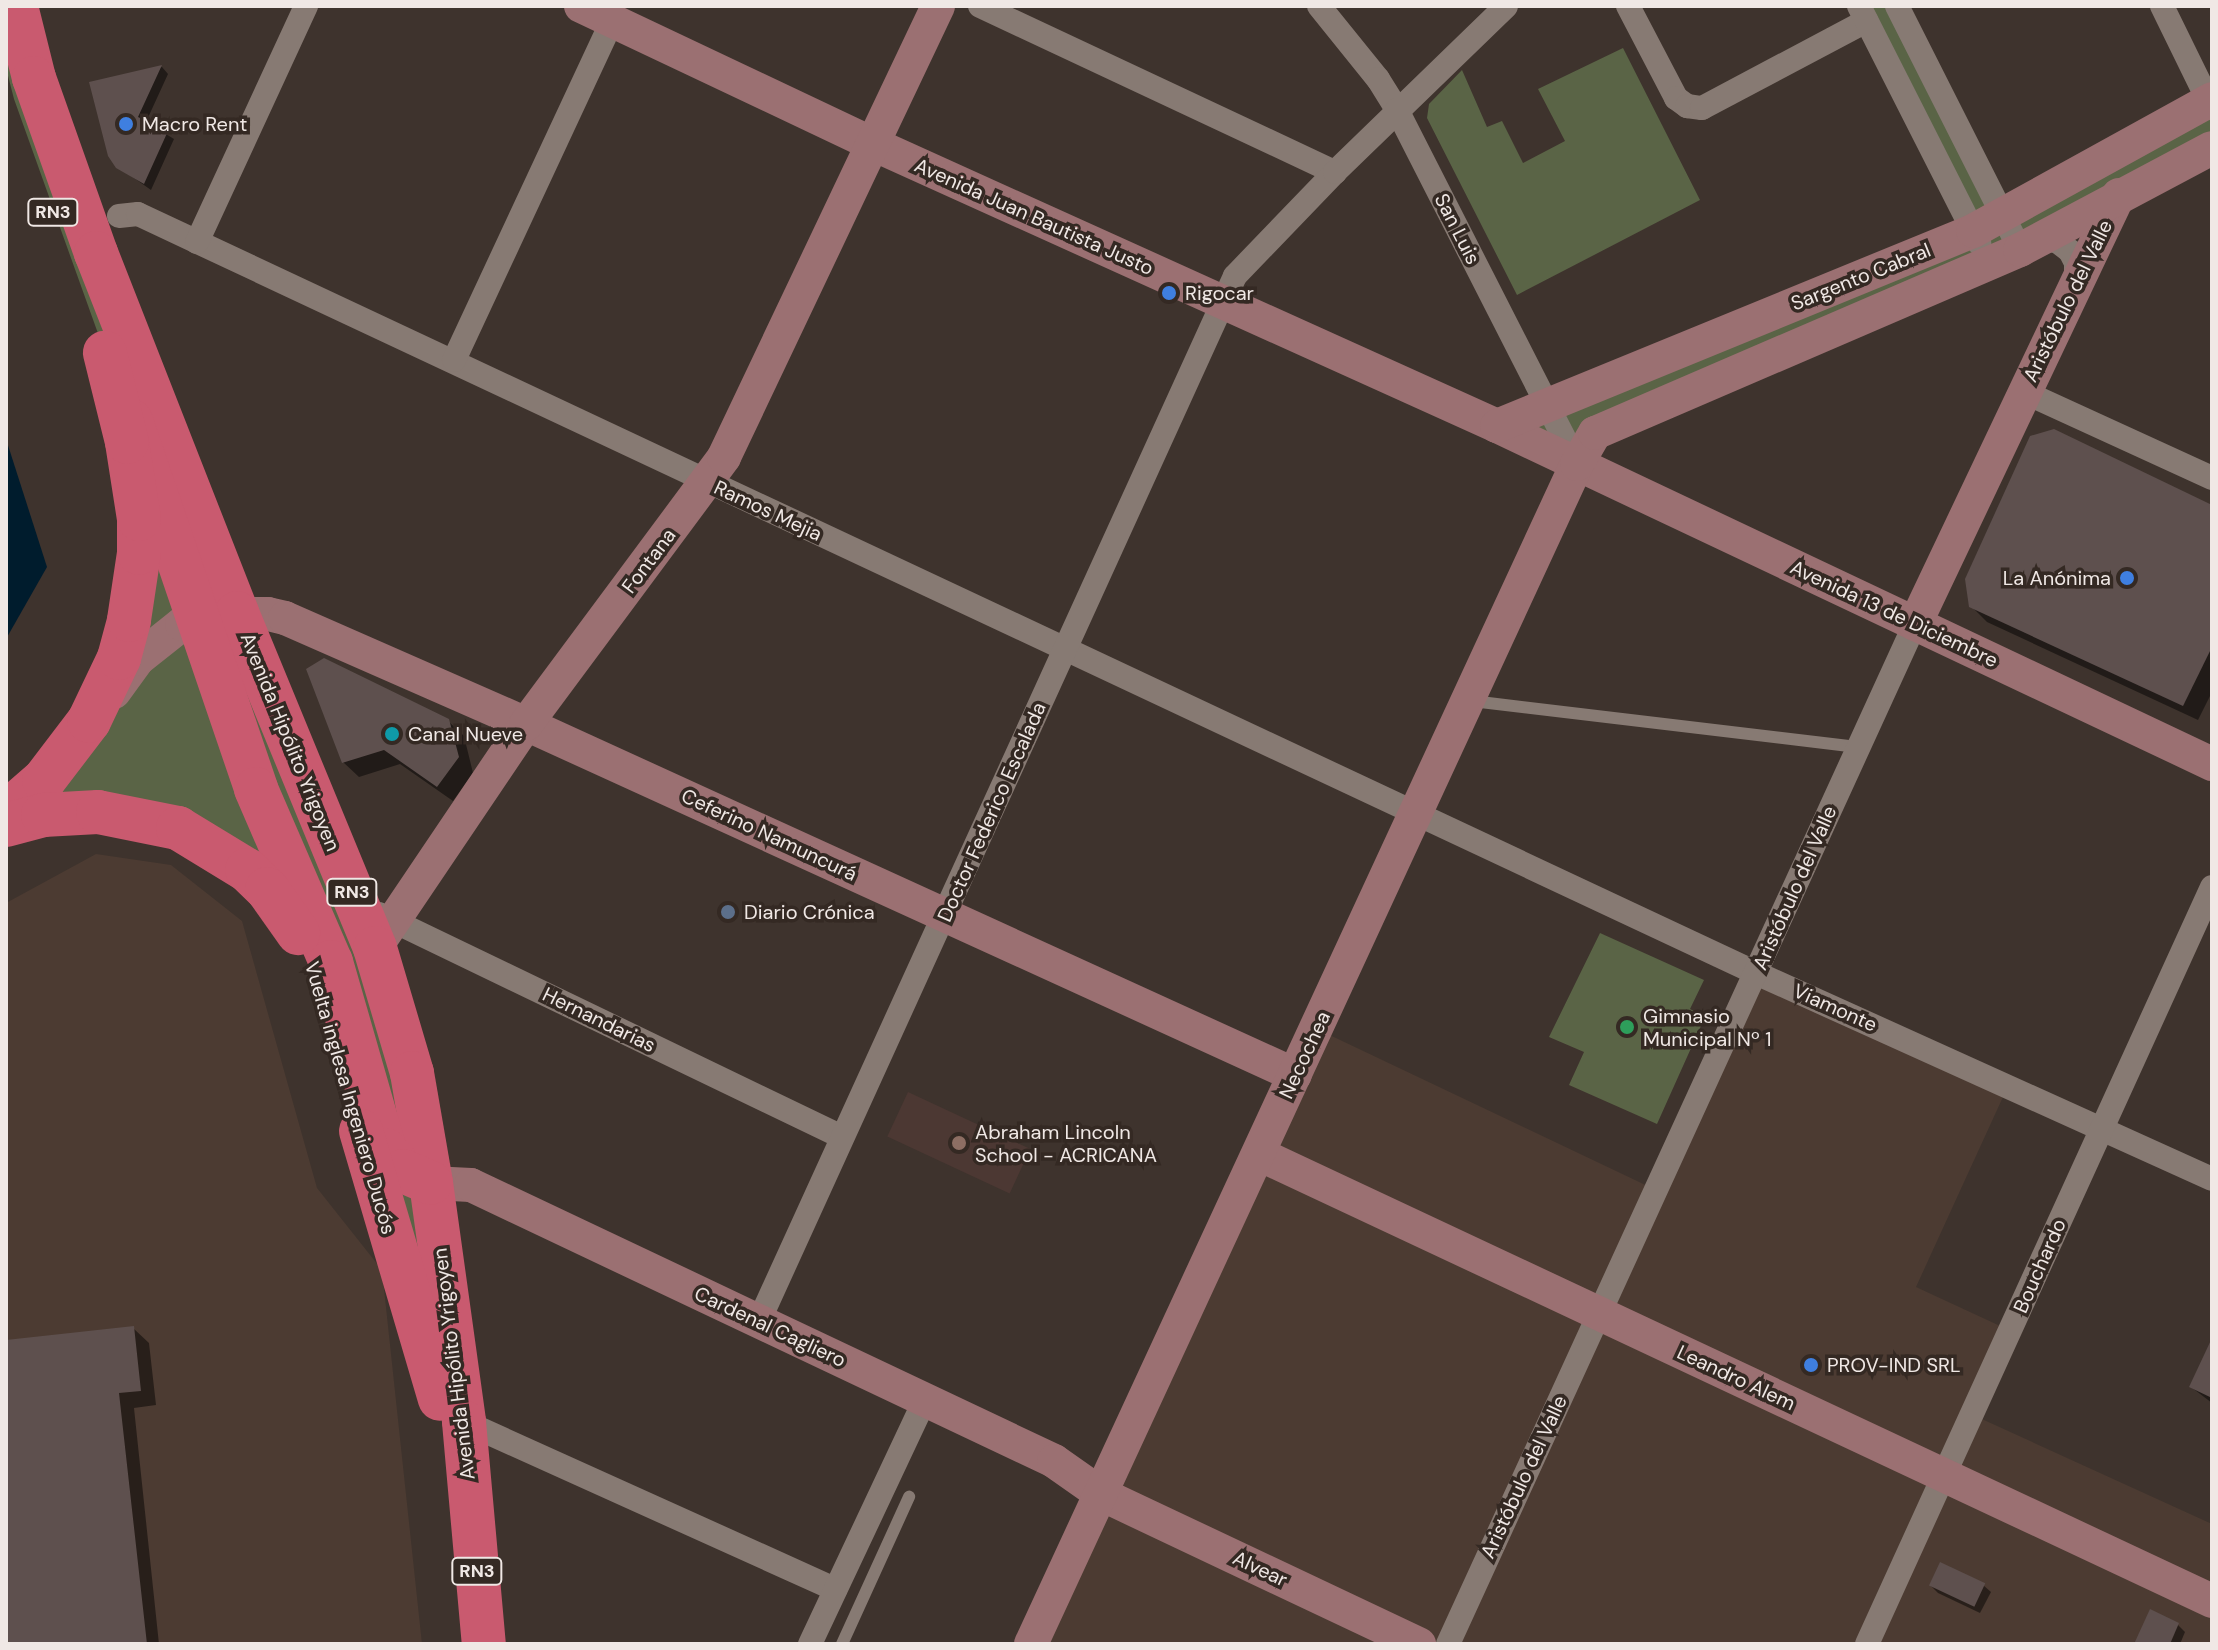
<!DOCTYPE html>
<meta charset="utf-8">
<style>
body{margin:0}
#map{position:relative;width:2218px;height:1650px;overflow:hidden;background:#3e332d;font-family:"DM Sans",sans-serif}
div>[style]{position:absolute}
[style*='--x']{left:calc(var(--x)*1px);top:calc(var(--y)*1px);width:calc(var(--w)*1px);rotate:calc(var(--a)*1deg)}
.built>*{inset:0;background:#4c3b32}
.education>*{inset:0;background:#4c3833;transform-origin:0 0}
.green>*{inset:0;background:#5a6446}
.water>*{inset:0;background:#001c2d}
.shadow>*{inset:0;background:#0007}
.building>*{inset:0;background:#5e504e;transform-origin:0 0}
.lane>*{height:12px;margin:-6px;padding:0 6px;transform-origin:6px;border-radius:6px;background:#877a73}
.street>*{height:24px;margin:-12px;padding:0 12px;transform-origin:12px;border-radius:12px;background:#877a73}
.secondary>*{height:34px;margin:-17px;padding:0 17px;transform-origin:17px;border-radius:17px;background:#9b7072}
.highway>*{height:44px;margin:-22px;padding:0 22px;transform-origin:22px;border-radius:22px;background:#c95a6f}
.dots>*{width:22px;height:22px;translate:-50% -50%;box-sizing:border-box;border:4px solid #342923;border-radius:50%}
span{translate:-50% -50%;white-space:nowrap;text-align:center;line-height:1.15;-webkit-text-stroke:7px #342923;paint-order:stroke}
.shield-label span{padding:2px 6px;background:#342923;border:2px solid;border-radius:6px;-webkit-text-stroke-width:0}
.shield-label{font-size:18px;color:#f0e8e5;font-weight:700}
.poi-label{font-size:20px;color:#f0e8e5}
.left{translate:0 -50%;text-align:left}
.right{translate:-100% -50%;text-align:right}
.street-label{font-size:20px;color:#f0e8e5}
.frame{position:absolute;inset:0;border:8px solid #f0e8e5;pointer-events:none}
</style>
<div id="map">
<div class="built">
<div style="clip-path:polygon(96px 854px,171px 865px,242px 921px,317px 1188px,382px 1270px,422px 1644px,6px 1644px,6px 903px)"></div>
<div style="clip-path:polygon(1756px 973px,2008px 1086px,1916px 1287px,2011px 1331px,1973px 1415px,2212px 1524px,2212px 1644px,1031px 1644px,1317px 1029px,1656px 1190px)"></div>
</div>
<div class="education">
<div style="left:908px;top:1092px;width:135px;height:49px;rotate:25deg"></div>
</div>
<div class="green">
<div style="clip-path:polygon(6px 6px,375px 948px,464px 1422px,303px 939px,224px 853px,14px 807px,129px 620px,105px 353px,14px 99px,6px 68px)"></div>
<div style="clip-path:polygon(1859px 6px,1897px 6px,2003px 216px,2212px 99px,2212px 148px,1595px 433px,1577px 464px,1497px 426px,1972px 231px)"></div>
<div style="clip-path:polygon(1623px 48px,1700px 200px,1517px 295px,1427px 118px,1429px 104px,1462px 70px,1487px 127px,1502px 121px,1523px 163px,1565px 141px,1538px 89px)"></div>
<div style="clip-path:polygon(1600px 933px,1704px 980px,1690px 1009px,1705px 1017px,1657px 1124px,1569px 1085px,1584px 1052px,1549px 1037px)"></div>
</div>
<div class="water">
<div style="clip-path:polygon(6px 439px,47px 567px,6px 639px)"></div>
</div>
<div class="shadow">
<div style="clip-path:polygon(162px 67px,168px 74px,146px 122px,174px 139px,151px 190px,117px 166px,92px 83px)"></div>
<div style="clip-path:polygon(2212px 508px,2212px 692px,2198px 720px,1987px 622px,1971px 606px)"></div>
<div style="clip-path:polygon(448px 721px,464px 736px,473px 773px,453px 801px,400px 764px,359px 777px,343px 762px)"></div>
<div style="clip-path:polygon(133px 1328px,149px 1343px,156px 1405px,134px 1408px,159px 1644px,6px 1644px,6px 1342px)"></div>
<div style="clip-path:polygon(2212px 1343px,2212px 1403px,2191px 1387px)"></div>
<div style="clip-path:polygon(1983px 1585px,1991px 1592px,1980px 1613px,1938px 1593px,1931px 1586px)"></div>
<div style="clip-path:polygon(2178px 1625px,2185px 1632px,2180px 1644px,2136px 1644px)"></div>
</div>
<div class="building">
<div style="clip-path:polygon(162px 65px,138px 117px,168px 131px,144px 184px,116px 168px,108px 156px,89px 82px)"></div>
<div style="clip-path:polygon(2054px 429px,2212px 505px,2212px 647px,2183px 706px,1969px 607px,1965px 579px,2030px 436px)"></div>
<div style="clip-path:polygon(324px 658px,449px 719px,459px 757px,437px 787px,384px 750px,342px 763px,306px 669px)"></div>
<div style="clip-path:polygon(134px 1326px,141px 1391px,119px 1393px,147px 1644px,6px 1644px,6px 1340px)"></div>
<div style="clip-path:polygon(2212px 1338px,2212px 1398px,2189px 1387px)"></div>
<div style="left:1940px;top:1562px;width:50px;height:26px;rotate:25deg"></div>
<div style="clip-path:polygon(2150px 1609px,2179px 1623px,2170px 1644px,2134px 1644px)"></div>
</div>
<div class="lane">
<div style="--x:1472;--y:701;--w:390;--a:6.8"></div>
<div style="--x:842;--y:1644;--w:162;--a:-65.5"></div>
</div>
<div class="street">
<div style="--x:980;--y:6;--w:392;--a:25.1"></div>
<div style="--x:1319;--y:6;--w:94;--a:51.1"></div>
<div style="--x:1378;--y:79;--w:36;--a:58"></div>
<div style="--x:1397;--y:110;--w:397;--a:63"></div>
<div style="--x:1628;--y:6;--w:104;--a:62.4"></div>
<div style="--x:1676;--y:98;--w:14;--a:36"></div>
<div style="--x:1687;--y:106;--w:15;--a:8"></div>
<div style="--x:1702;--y:108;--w:186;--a:-27.9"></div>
<div style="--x:1859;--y:6;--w:266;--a:63.1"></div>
<div style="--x:1897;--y:6;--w:273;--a:63.2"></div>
<div style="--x:2162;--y:6;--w:114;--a:63.9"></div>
<div style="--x:119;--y:216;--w:19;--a:-6"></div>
<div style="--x:138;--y:214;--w:1787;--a:25.13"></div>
<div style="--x:1756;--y:973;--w:500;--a:24.31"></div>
<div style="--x:2040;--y:240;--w:17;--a:3"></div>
<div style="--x:2057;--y:241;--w:16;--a:38"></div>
<div style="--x:2070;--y:251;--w:13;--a:63"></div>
<div style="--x:2076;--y:263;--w:20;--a:90"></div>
<div style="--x:197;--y:242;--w:260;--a:-65.2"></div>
<div style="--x:454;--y:360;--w:374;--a:-65"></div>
<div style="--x:2024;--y:392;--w:207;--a:24.6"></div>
<div style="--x:379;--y:914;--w:514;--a:25.72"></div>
<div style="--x:759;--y:1321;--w:1148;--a:-65.51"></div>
<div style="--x:1235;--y:276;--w:144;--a:-46.1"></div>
<div style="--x:1335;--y:172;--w:238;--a:-44.1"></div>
<div style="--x:458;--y:1419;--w:414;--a:24.3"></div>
<div style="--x:810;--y:1644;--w:270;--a:-64.8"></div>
<div style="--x:1448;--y:1644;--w:1122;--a:-65.4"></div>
<div style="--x:1867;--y:1644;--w:832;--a:-65.5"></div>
</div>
<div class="secondary">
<div style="--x:581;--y:6;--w:323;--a:25.3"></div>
<div style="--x:873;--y:144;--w:685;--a:24.32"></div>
<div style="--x:1497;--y:426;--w:791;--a:25.3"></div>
<div style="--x:1497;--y:426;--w:514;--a:-22.28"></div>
<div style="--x:1973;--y:231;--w:273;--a:-28.9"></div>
<div style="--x:1915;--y:624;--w:475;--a:-64.6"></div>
<div style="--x:114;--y:692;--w:41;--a:-54"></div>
<div style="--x:138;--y:659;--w:56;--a:-38.5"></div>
<div style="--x:182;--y:624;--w:37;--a:-16"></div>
<div style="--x:218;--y:614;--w:50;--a:0"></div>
<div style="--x:268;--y:614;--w:17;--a:13"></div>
<div style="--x:285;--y:618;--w:263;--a:23.7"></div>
<div style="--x:526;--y:724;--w:845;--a:24.53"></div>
<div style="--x:375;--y:948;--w:270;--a:-56"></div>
<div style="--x:526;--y:724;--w:332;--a:-53.4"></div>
<div style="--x:724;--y:457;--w:499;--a:-64.6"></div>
<div style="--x:1259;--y:1154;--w:1053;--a:25.13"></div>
<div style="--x:431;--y:1183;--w:40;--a:2.9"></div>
<div style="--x:471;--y:1185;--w:645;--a:25.33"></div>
<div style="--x:1054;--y:1461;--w:57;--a:35.1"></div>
<div style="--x:1101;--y:1494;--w:352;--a:25.3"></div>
<div style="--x:1031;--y:1644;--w:1300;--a:-65.17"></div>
<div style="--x:1577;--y:464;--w:36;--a:-60"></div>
<div style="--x:1595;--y:433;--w:463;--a:-23.3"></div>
<div style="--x:2020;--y:250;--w:217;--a:-28"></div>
</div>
<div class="highway">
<div style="--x:16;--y:6;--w:74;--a:76"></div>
<div style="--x:34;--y:78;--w:186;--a:70.5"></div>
<div style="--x:96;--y:253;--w:387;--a:68.6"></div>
<div style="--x:237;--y:613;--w:362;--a:67.6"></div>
<div style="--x:375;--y:948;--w:130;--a:73.5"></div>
<div style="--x:412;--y:1073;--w:112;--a:80.2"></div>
<div style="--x:431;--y:1183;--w:241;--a:82.1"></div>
<div style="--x:464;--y:1422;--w:223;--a:84.9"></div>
<div style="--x:131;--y:421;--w:389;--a:71.2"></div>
<div style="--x:256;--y:789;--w:189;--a:66.6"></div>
<div style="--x:331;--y:962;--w:196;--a:74"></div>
<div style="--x:385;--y:1150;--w:28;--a:49"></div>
<div style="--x:403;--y:1171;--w:30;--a:23"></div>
<div style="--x:6;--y:813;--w:50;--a:-41"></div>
<div style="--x:44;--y:780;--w:74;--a:-52.7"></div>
<div style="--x:89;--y:721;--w:70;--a:-64.5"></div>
<div style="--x:119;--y:658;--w:39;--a:-75"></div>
<div style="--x:129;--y:620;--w:68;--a:-81.5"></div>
<div style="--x:139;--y:553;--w:34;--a:-90"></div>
<div style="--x:139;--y:519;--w:78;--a:-98.9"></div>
<div style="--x:127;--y:442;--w:92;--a:-103.9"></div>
<div style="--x:6;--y:825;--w:38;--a:-15"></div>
<div style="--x:43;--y:815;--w:55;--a:-3.1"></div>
<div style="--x:98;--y:812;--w:82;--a:11.3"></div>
<div style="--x:178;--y:828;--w:81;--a:31.3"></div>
<div style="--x:247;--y:870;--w:28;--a:44"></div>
<div style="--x:267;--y:889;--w:54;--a:54.8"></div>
<div style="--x:361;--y:1131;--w:279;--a:73.6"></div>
</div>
<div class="dots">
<div style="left:126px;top:124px;background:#3f7fe0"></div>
<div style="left:1169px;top:293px;background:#3f7fe0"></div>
<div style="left:2127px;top:578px;background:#3f7fe0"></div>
<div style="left:392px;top:734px;background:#0f9aa8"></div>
<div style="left:728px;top:912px;background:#5c6f8a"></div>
<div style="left:1627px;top:1027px;background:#2e9e5b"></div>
<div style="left:959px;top:1143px;background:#8d6e63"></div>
<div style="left:1811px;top:1365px;background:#3f7fe0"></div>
</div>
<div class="shield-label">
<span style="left:53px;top:212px">RN3</span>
<span style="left:352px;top:892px">RN3</span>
<span style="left:477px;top:1571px">RN3</span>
</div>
<div class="poi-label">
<span class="left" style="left:142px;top:124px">Macro Rent</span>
<span class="left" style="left:1185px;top:293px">Rigocar</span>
<span class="right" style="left:2111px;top:578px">La Anónima</span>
<span class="left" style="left:408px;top:734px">Canal Nueve</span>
<span class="left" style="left:744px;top:912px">Diario Crónica</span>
<span class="left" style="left:1643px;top:1028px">Gimnasio<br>Municipal Nº 1</span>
<span class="left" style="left:975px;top:1144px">Abraham Lincoln<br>School - ACRICANA</span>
<span class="left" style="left:1827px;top:1365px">PROV-IND SRL</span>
</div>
<div class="street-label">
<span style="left:1034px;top:217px;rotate:24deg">Avenida Juan Bautista Justo</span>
<span style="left:1457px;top:229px;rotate:63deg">San Luis</span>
<span style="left:1861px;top:277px;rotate:-22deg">Sargento Cabral</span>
<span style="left:2068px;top:301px;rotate:-64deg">Aristóbulo del Valle</span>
<span style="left:768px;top:511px;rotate:25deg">Ramos Mejia</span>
<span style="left:649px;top:561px;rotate:-53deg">Fontana</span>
<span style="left:1894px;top:614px;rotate:25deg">Avenida 13 de Diciembre</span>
<span style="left:290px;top:742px;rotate:68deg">Avenida Hipólito Yrigoyen</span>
<span style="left:992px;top:812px;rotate:-66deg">Doctor Federico Escalada</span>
<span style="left:769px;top:835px;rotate:25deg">Ceferino Namuncurá</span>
<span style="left:1795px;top:888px;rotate:-66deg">Aristóbulo del Valle</span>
<span style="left:1835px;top:1008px;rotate:24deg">Viamonte</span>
<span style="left:599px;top:1020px;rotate:26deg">Hernandarias</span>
<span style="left:1305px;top:1055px;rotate:-65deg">Necochea</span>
<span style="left:350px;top:1098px;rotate:74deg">Vuelta inglesa Ingeniero Ducós</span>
<span style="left:2040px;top:1266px;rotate:-66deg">Bouchardo</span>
<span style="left:770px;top:1327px;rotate:25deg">Cardenal Cagliero</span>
<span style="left:454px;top:1364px;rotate:-97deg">Avenida Hipólito Yrigoyen</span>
<span style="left:1736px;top:1378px;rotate:25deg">Leandro Alem</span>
<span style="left:1524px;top:1477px;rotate:-65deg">Aristóbulo del Valle</span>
<span style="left:1260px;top:1569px;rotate:25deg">Alvear</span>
</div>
<div class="frame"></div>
</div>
